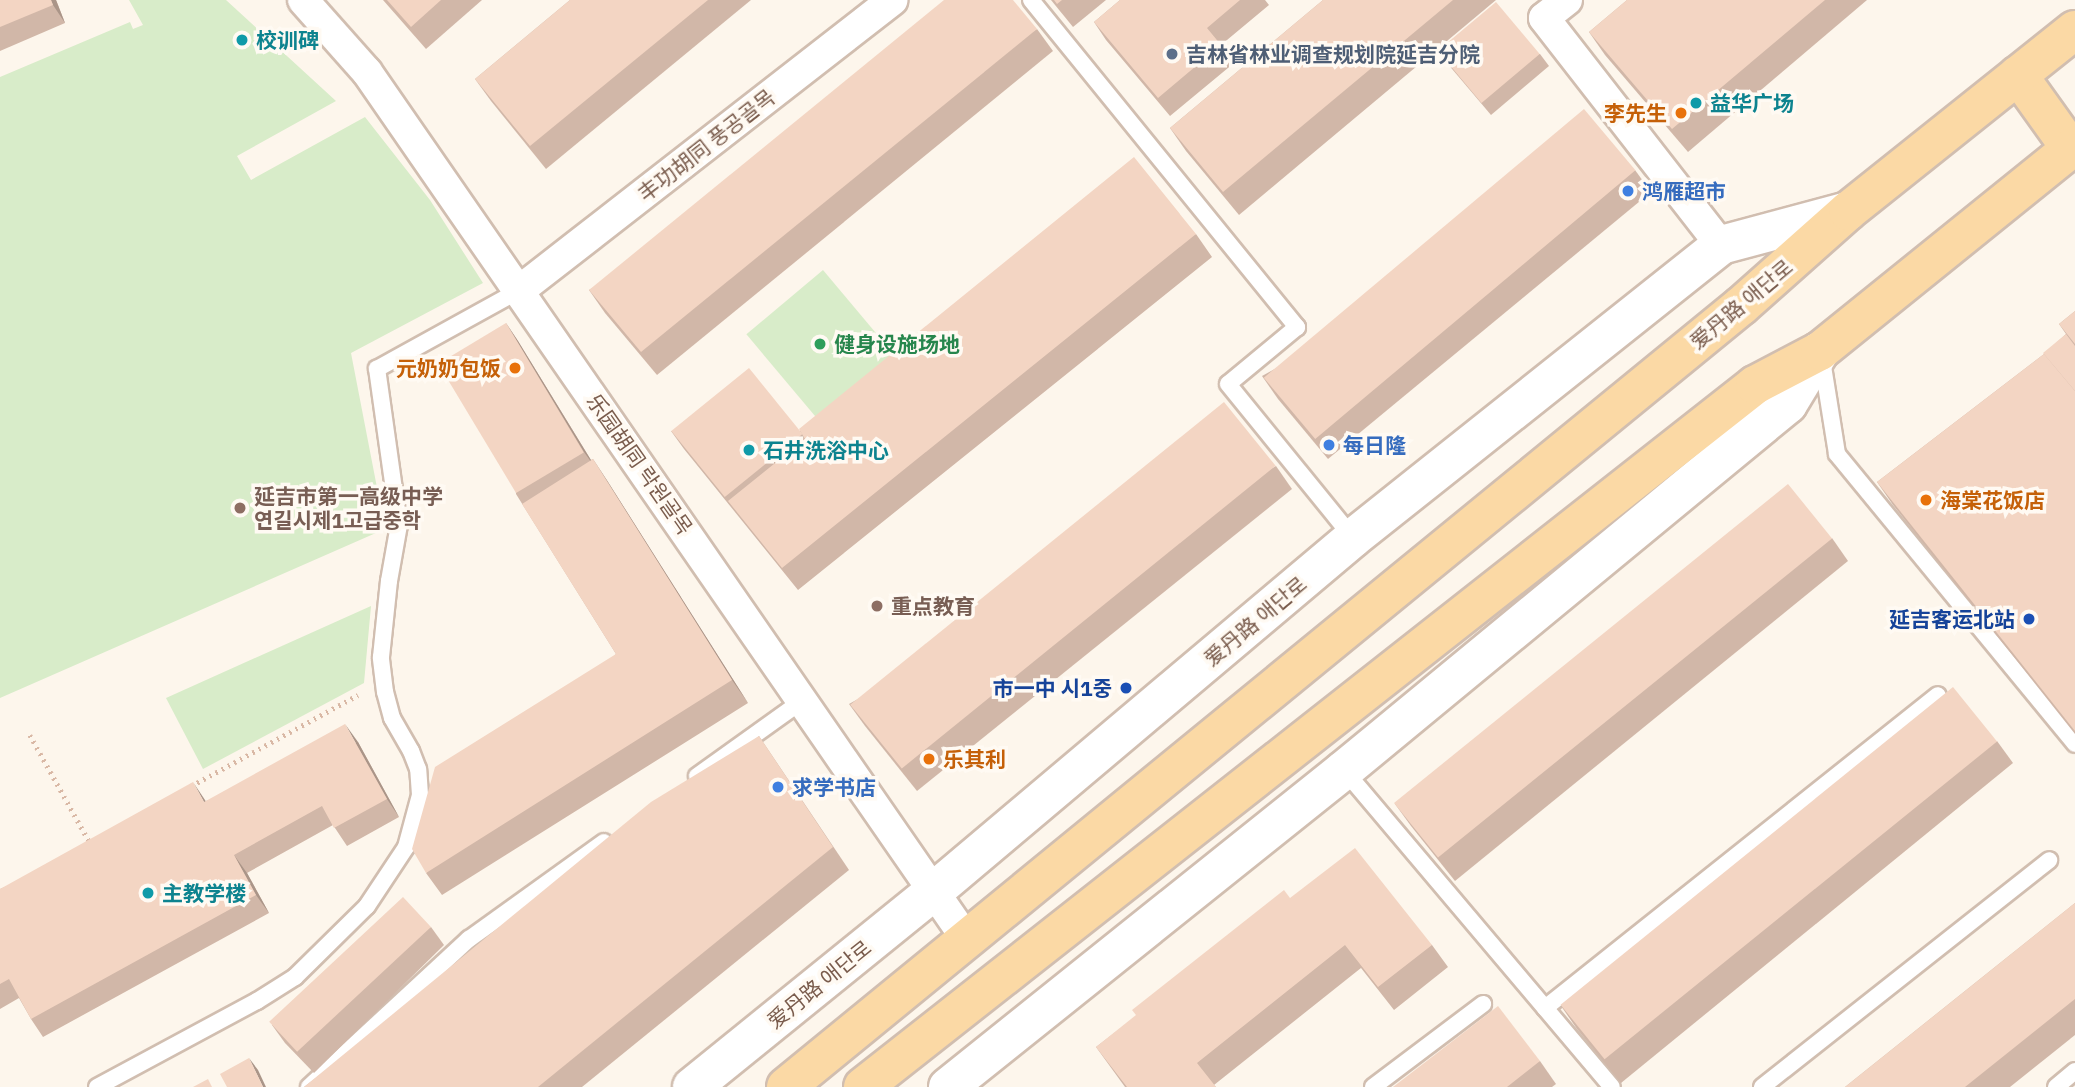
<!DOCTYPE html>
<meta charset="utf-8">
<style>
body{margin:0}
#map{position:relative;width:2075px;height:1087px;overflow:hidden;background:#fdf6ec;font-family:"IBM Plex Sans","Noto Sans SC","Noto Sans KR",sans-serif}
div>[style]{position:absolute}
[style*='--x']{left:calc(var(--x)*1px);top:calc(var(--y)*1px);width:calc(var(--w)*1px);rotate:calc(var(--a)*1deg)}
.green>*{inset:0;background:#d8ecc9;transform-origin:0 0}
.path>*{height:4.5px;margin-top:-2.25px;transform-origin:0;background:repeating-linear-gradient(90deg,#d9b8a5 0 2px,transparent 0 7px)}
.roads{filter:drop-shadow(2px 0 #d1beb0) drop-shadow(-2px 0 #d1beb0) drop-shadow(0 2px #d1beb0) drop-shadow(0 -2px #d1beb0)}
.service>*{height:16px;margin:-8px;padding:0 8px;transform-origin:8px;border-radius:8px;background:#fff}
.minor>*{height:30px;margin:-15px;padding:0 15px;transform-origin:15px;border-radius:15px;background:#fff}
.tertiary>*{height:38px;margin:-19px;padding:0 19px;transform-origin:19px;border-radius:19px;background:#fff}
.primary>*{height:38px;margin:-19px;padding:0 19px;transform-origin:19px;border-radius:19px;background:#fbd9a5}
.wall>*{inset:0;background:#d1b7a8}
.shaded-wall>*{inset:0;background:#aa9588}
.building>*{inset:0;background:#f3d5c3;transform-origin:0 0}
.dots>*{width:19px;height:19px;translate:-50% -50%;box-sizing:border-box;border:4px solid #fffaf3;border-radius:50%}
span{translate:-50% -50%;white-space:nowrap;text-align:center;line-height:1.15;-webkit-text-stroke:7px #fffaf3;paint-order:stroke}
.culture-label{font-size:21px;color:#0d838f;font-weight:700}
.left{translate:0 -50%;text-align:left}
.service-label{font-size:21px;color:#4e5e75;font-weight:700}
.food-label{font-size:21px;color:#c56008;font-weight:700}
.right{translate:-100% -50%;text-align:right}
.street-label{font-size:21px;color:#7a5c4d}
.shop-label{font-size:21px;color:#366cbe;font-weight:700}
.leisure-label{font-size:21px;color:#27864d;font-weight:700}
.education-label{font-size:21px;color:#785e54;font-weight:700}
.transit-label{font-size:21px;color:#164399;font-weight:700}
</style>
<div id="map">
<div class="green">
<div style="clip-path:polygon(129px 0,226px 0,336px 101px,237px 156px,251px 180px,365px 117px,430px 200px,483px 283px,351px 353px,385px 529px,0 698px,0 77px,130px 22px,133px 29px,143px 25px)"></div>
<div style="left:823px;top:270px;width:111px;height:100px;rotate:50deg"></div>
<div style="clip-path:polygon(371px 606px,364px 683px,203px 769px,166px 698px)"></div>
</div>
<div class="path">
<div style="--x:30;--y:735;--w:124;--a:60.9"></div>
<div style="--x:191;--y:786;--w:190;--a:-28.6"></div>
</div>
<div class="roads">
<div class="service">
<div style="--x:1031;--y:0;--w:422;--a:50.9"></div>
<div style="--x:1297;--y:327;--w:89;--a:140.4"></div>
<div style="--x:1228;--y:384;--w:198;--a:50.9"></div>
<div style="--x:1822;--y:360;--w:95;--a:80.9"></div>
<div style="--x:1837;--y:454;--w:375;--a:50.6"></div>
<div style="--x:1344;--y:770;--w:415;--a:49.8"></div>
<div style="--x:697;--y:776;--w:130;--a:-35.6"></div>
<div style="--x:1545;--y:1008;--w:502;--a:-38.54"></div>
<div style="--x:97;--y:1087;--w:182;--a:-28.3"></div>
<div style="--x:257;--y:1001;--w:45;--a:-32.3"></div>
<div style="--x:295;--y:977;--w:101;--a:-44.6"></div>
<div style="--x:367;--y:906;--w:71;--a:-56.5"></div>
<div style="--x:406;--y:847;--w:54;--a:-74.9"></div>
<div style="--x:420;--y:795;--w:26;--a:-94"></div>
<div style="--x:418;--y:769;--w:19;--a:-111"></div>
<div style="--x:411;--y:751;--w:38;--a:-120"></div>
<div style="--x:392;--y:718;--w:27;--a:-105"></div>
<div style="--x:385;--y:692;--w:35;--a:-97"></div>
<div style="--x:381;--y:657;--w:76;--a:-84"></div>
<div style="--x:389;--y:581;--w:57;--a:-79.9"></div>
<div style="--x:399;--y:525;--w:158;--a:-98"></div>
<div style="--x:377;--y:369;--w:163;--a:-28.9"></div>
<div style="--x:309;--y:1087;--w:218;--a:-42.8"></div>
<div style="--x:469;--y:939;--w:166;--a:-35.7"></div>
<div style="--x:1373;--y:1087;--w:138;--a:-37"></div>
<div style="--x:1762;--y:1087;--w:366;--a:-38.3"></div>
<div style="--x:2056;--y:1087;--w:25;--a:-40"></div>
</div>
<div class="minor">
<div style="--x:303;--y:0;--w:96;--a:48.4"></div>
<div style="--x:367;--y:72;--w:1052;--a:55.34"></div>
<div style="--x:1567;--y:0;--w:29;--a:142"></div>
<div style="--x:1544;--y:18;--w:288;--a:52.1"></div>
<div style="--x:520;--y:290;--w:472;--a:-37.9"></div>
</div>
<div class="tertiary">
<div style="--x:692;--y:1087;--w:310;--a:-39"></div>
<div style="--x:933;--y:892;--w:549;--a:-40.13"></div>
<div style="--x:1353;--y:538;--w:470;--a:-38.5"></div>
<div style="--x:1721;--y:245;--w:131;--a:-15"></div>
<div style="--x:948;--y:1087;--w:507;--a:-38.68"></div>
<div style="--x:1344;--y:770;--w:575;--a:-39.5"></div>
<div style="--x:1788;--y:404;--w:62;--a:-58.9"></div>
</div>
<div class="primary">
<div style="--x:2018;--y:75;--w:91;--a:54.4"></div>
<div style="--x:786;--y:1087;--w:1234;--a:-39.28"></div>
<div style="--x:1741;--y:306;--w:143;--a:-41.6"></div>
<div style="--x:1848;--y:211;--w:290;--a:-38.6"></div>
<div style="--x:863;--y:1087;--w:1135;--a:-38.2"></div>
<div style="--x:1755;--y:385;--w:73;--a:-27.6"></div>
<div style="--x:1820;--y:351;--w:328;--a:-38.9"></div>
</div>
</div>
<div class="wall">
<div style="clip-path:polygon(0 0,56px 0,65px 23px,0 51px)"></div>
<div style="clip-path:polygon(383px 0,482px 0,426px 49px)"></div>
<div style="clip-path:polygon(570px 0,751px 0,546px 169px,491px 101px,475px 79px)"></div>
<div style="clip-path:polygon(1051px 0,1106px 0,1073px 27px)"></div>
<div style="clip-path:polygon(1120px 0,1265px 0,1269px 5px,1221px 45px,1234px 63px,1170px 116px,1106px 40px,1094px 22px)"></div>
<div style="clip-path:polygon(1323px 0,1496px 0,1239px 215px,1186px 151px,1170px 128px)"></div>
<div style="clip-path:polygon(1627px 0,1867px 0,1688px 152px,1605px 55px,1589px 32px)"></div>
<div style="clip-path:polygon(1037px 29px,1053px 51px,657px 375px,605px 313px,589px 290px)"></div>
<div style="clip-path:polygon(1438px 51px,1540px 54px,1549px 66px,1491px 115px,1447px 63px)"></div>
<div style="clip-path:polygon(1635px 170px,1651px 192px,1328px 459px,1278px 399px,1262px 376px)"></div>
<div style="clip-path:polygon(1196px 234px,1212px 257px,798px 590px,684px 449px,671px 431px,800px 431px)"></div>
<div style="clip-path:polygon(2075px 311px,2075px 734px,1893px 505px,1877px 482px,2044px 354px,2066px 334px,2059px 324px)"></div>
<div style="clip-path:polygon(506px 323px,518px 341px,591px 460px,593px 459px,608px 482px,748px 703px,442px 895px,426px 873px,616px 654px,516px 494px)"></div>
<div style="clip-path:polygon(1276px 466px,1292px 489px,917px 791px,865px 726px,849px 704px)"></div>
<div style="clip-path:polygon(1832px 538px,1848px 561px,1455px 881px,1411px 826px,1395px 804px)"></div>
<div style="clip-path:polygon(759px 736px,849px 870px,582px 1087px,304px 1087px)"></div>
<div style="clip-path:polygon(1997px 741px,2013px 763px,1621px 1083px,1577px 1029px,1561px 1006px)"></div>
<div style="clip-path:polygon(358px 742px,399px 817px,347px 846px,333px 825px,247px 873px,269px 913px,43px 1037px,31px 1019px,19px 998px,0 1009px,0 889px,206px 801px)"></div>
<div style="clip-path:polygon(1290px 898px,1432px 945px,1448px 967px,1394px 1010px,1361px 968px,1214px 1085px,1216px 1087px,1125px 1087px,1096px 1047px)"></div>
<div style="clip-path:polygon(2075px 903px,2075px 1035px,2010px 1087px,1845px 1087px)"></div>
<div style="clip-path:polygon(431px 927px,444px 945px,314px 1073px,285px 1043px,272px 1025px)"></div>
<div style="clip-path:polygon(1540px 1061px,1556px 1084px,1552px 1087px,1393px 1087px)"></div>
</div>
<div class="shaded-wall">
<div style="clip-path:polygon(51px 0,56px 0,65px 23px,53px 5px)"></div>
<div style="clip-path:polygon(506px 323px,518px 341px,597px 470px,584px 452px)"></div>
<div style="clip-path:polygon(593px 459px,608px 482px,748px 703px,732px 680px)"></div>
<div style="clip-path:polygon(345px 724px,358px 742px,399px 817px,387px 799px)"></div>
<div style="clip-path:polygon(193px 782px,205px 800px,216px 820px,204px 802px)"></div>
<div style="clip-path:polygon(234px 855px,247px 873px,269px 913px,256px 895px)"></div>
<div style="clip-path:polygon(249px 1058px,258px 1070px,266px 1087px,263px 1087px)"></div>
</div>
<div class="building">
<div style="clip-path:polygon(0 0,51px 0,53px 5px,0 27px)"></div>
<div style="clip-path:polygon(387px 0,441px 0,411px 27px)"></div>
<div style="clip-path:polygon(570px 0,708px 0,530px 146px,475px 79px)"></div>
<div style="clip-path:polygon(944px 0,1013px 0,1037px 29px,641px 352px,589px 290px)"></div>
<div style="clip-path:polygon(1054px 0,1062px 0,1057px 4px)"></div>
<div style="clip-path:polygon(1120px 0,1240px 0,1207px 28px,1221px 45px,1158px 98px,1094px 22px)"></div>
<div style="clip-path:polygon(1323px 0,1453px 0,1223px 192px,1170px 128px)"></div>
<div style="clip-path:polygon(1627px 0,1825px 0,1672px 129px,1589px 32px)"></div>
<div style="left:1496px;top:2px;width:68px;height:76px;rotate:50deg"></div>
<div style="left:1584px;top:109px;width:80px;height:418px;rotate:50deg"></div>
<div style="clip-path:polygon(1134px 157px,1196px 234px,782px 568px,728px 501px,805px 439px,799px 429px)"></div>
<div style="clip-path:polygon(2075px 311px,2075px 344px,2059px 324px)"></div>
<div style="left:506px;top:323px;width:151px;height:79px;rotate:59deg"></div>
<div style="clip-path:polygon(2066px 334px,2075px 346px,2075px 391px,2043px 353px)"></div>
<div style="clip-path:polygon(2044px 354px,2075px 391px,2075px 731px,1877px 482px)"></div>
<div style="left:749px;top:368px;width:85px;height:100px;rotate:51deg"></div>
<div style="left:1224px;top:402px;width:82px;height:481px;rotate:51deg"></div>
<div style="clip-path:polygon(593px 459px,732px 680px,426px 873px,412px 849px,435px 767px,616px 654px,522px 504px)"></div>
<div style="left:1788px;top:484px;width:70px;height:507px;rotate:51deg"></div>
<div style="left:1953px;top:687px;width:70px;height:505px;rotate:51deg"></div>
<div style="clip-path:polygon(345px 724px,387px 799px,334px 828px,322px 806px,234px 855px,256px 895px,31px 1019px,9px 979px,0 984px,0 889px,193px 782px,204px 802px)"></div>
<div style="clip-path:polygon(759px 736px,833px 847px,538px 1087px,304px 1087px,651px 802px)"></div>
<div style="clip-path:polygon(1355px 848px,1432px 945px,1378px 987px,1345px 945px,1197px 1063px,1216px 1087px,1127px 1087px,1096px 1047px,1136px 1015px,1132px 1010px,1284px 890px,1290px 898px)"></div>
<div style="left:403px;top:897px;width:41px;height:183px;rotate:47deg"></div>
<div style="clip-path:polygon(2075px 903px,2075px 999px,1965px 1087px,1845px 1087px)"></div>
<div style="clip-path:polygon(1498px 1006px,1540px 1061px,1507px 1087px,1393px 1087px)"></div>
<div style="clip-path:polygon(249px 1058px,263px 1087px,227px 1087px,220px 1074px)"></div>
<div style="clip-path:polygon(208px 1079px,212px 1087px,193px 1087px)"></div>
</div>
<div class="dots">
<div style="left:242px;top:40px;background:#0f9aa8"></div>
<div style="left:1172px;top:54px;background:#5c6f8a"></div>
<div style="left:1696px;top:103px;background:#0f9aa8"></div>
<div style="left:1681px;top:113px;background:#e8710a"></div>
<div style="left:1628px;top:191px;background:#3f7fe0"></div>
<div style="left:820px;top:344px;background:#2e9e5b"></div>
<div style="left:515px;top:368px;background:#e8710a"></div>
<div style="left:1329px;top:445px;background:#3f7fe0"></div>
<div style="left:749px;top:450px;background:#0f9aa8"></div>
<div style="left:1926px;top:500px;background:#e8710a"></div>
<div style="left:240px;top:508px;background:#8d6e63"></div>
<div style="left:877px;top:606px;background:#8d6e63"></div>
<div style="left:2029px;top:619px;background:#1a4fb4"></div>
<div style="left:1126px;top:688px;background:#1a4fb4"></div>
<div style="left:929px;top:759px;background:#e8710a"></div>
<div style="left:778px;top:787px;background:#3f7fe0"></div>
<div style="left:148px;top:893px;background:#0f9aa8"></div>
</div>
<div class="culture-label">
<span class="left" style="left:256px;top:40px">校训碑</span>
<span class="left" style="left:1710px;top:103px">益华广场</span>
<span class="left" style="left:763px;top:450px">石井洗浴中心</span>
<span class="left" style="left:162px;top:893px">主教学楼</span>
</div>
<div class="service-label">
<span class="left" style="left:1186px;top:54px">吉林省林业调查规划院延吉分院</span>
</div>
<div class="food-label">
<span class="right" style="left:1667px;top:113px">李先生</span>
<span class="right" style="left:501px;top:368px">元奶奶包饭</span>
<span class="left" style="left:1940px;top:500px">海棠花饭店</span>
<span class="left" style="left:943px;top:759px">乐其利</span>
</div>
<div class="street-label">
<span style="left:706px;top:145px;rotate:-38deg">丰功胡同 풍공골목</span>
<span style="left:1741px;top:304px;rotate:-40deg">爱丹路 애단로</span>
<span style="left:640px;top:464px;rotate:55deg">乐园胡同 락원골목</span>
<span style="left:1255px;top:621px;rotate:-40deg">爱丹路 애단로</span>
<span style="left:819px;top:984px;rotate:-39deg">爱丹路 애단로</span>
</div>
<div class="shop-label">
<span class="left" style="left:1642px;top:191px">鸿雁超市</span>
<span class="left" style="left:1343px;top:445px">每日隆</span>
<span class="left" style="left:792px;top:787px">求学书店</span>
</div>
<div class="leisure-label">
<span class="left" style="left:834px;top:344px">健身设施场地</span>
</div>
<div class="education-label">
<span class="left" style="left:254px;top:508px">延吉市第一高级中学<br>연길시제1고급중학</span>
<span class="left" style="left:891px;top:606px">重点教育</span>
</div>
<div class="transit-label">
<span class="right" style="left:2015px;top:619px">延吉客运北站</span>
<span class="right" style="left:1112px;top:688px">市一中 시1중</span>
</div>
</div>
